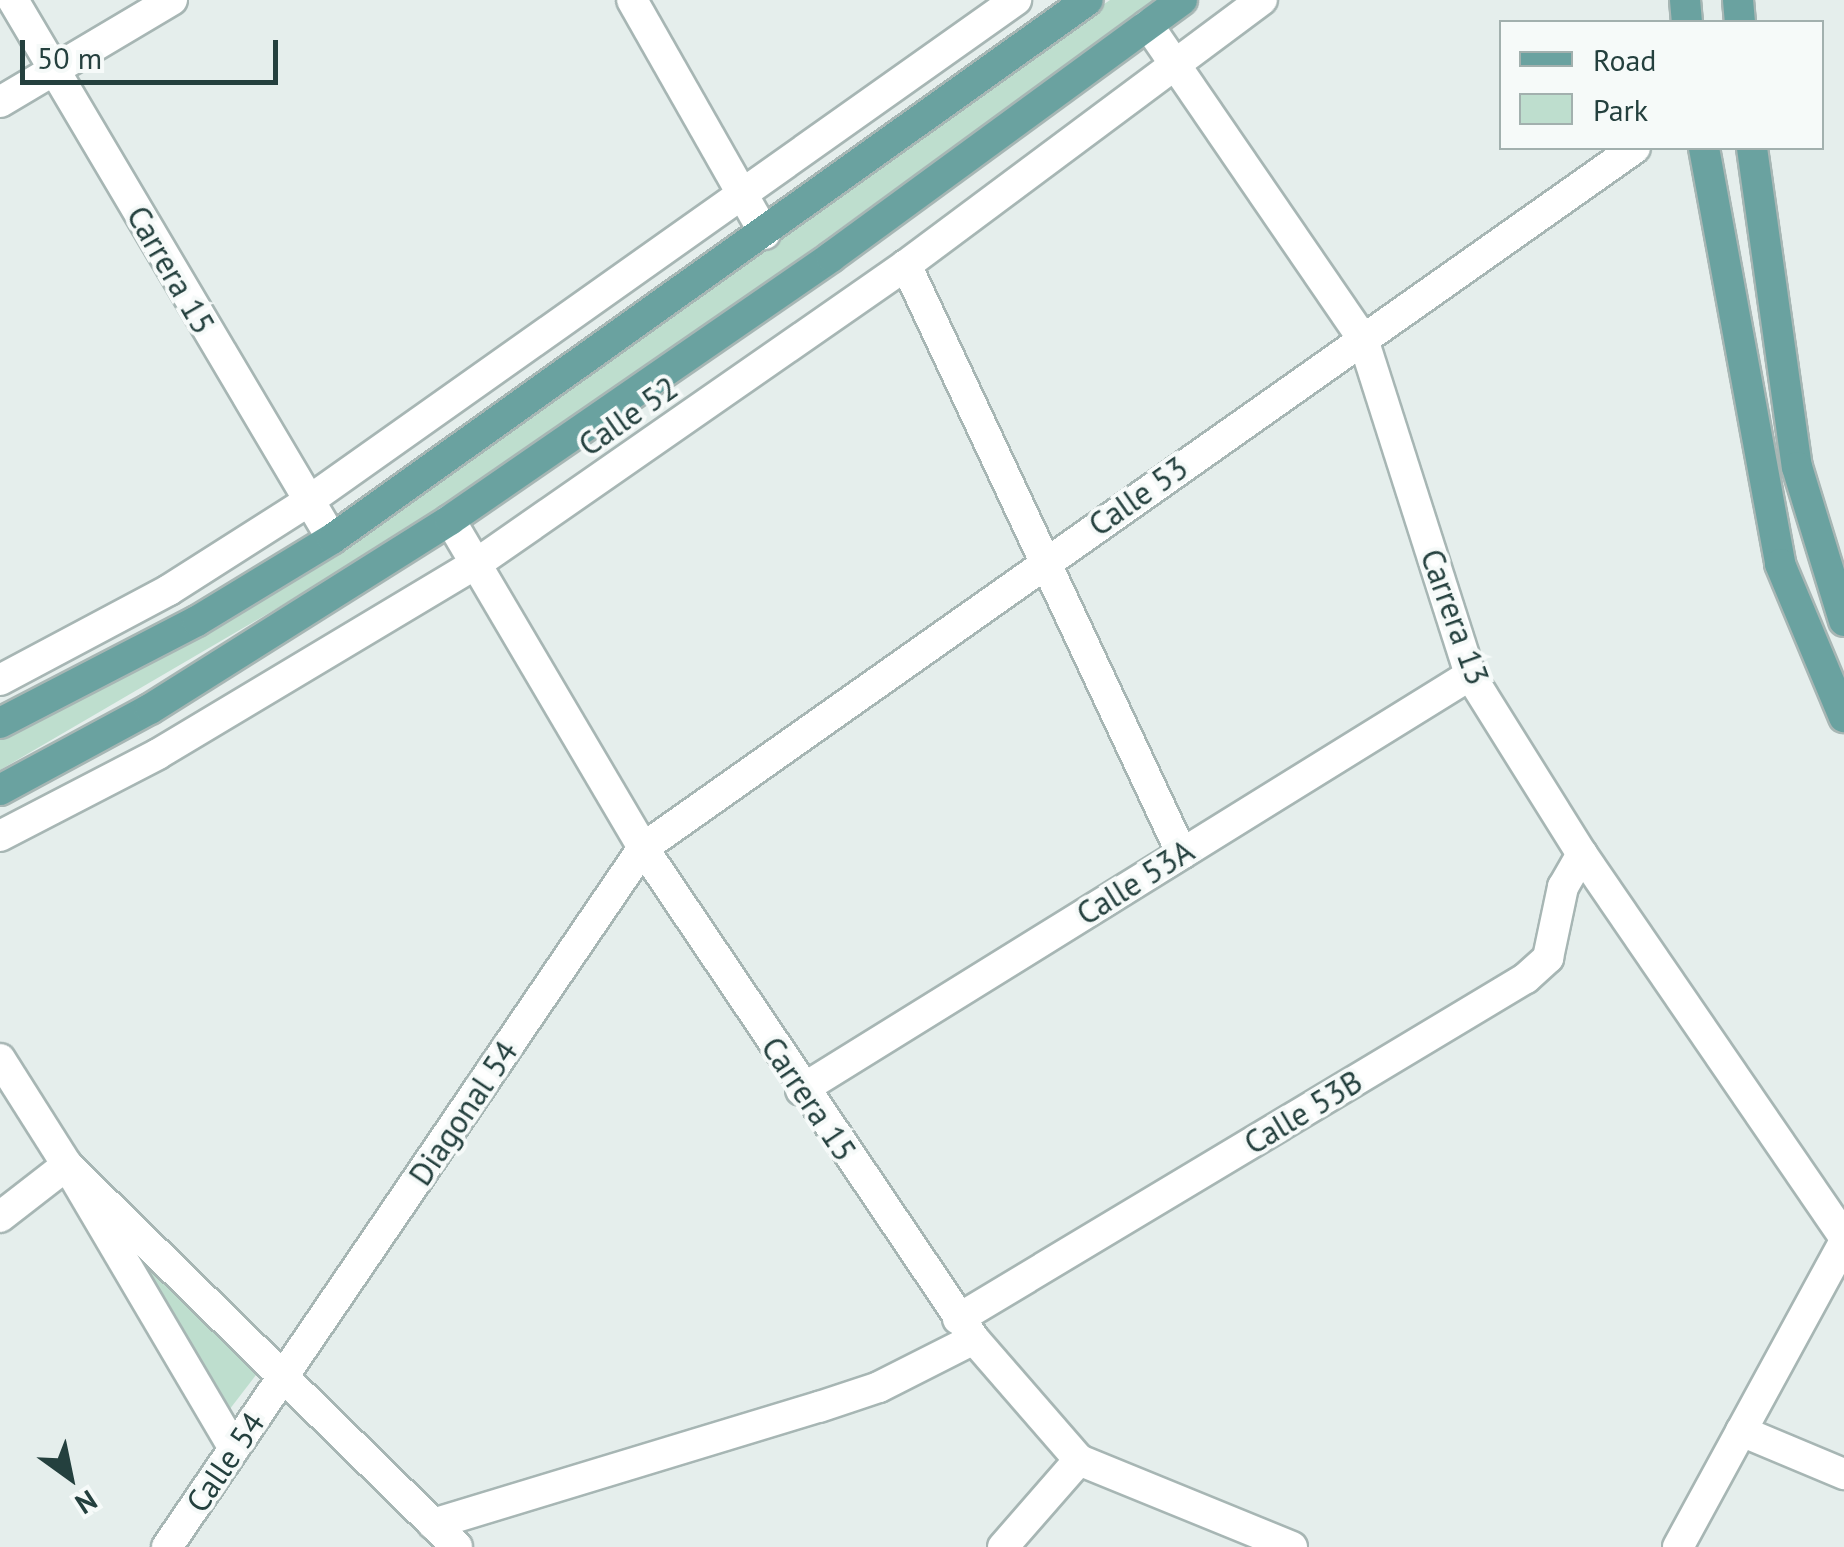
<!DOCTYPE html>
<style>
body{margin:0}
#map{position:relative;width:1844px;height:1547px;overflow:hidden;background:#e5eeec;font-family:"PT Sans",sans-serif}
div>[style]{position:absolute}
[style*='--x']{left:calc(var(--x)*1px);top:calc(var(--y)*1px);width:calc(var(--w)*1px);rotate:calc(var(--a)*1deg)}
.green>*{inset:0;background:#bedece}
.roads{filter:drop-shadow(2px 0 #a7b6b4) drop-shadow(-2px 0 #a7b6b4) drop-shadow(0 2px #a7b6b4) drop-shadow(0 -2px #a7b6b4)}
.minor>*{height:30px;margin:-15px;padding:0 15px;transform-origin:15px;border-radius:15px;background:#fff}
.tertiary>*{height:30px;margin:-15px;padding:0 15px;transform-origin:15px;border-radius:15px;background:#fff}
.primary>*{height:30px;margin:-15px;padding:0 15px;transform-origin:15px;border-radius:15px;background:#6aa2a0}
span{translate:-50% -50%;white-space:nowrap;text-align:center;line-height:1.15;-webkit-text-stroke:8px #f6faf9;paint-order:stroke}
.street-label{font-size:32px;color:#24403e}
.legend{position:absolute;left:1499px;top:20px;width:325px;height:130px;box-sizing:border-box;background:#f6faf9;border:2px solid #a2b0ae;margin:0;padding:12px 18px;list-style:none;font-size:30px;color:#24403e}
.legend li{display:flex;align-items:center;gap:20px;height:50px}
.legend b{width:50px;border:2px solid #a2b0ae}
.north{position:absolute;left:20px;top:1427px;width:100px;height:100px;-webkit-text-stroke:8px #f6faf9;paint-order:stroke;rotate:147deg;font-size:28px;font-weight:700;line-height:40px;text-align:center;color:#24403e}
.north::after{content:'';display:block;margin:auto;width:35px;height:45px;background:#24403e;clip-path:polygon(50% 0,100% 100%,50% 72%,0 100%)}
.scale{position:absolute;left:20px;top:40px;width:258px;height:45px;box-sizing:border-box;border:5px solid #24403e;border-top:0;padding-left:12px;font-size:30px;line-height:35px;white-space:nowrap;color:#24403e;-webkit-text-stroke:8px #f6faf9;paint-order:stroke}
</style>
<div id="map">
<div class="green">
<div style="clip-path:polygon(1110px 0,1156px 0,476px 492px,0 770px,0 733px,142px 664px)"></div>
<div style="clip-path:polygon(129px 1248px,256px 1375px,226px 1414px)"></div>
</div>
<div class="roads">
<div class="minor">
<div style="--x:13;--y:0;--w:626;--a:59.38"></div>
<div style="--x:632;--y:0;--w:269;--a:60.4"></div>
<div style="--x:1148;--y:25;--w:381;--a:55.6"></div>
<div style="--x:1363;--y:339;--w:353;--a:72.3"></div>
<div style="--x:1470;--y:675;--w:211;--a:58"></div>
<div style="--x:1582;--y:854;--w:463;--a:55.6"></div>
<div style="--x:0;--y:102;--w:200;--a:-30.7"></div>
<div style="--x:906;--y:265;--w:650;--a:64.89"></div>
<div style="--x:450;--y:520;--w:381;--a:59.5"></div>
<div style="--x:643;--y:848;--w:592;--a:56.01"></div>
<div style="--x:974;--y:1339;--w:160;--a:49"></div>
<div style="--x:1079;--y:1460;--w:230;--a:22.2"></div>
<div style="--x:0;--y:1059;--w:125;--a:57.7"></div>
<div style="--x:67;--y:1165;--w:546;--a:44.41"></div>
<div style="--x:801;--y:1090;--w:787;--a:-31.81"></div>
<div style="--x:0;--y:1217;--w:85;--a:-37.8"></div>
<div style="--x:67;--y:1165;--w:329;--a:59.5"></div>
<div style="--x:958;--y:1319;--w:662;--a:-30.98"></div>
<div style="--x:1526;--y:978;--w:30;--a:-42"></div>
<div style="--x:1548;--y:958;--w:73;--a:-78.1"></div>
<div style="--x:1563;--y:887;--w:38;--a:-60"></div>
<div style="--x:1741;--y:1431;--w:112;--a:22.7"></div>
<div style="--x:433;--y:1524;--w:403;--a:-16.9"></div>
<div style="--x:819;--y:1407;--w:63;--a:-18.4"></div>
<div style="--x:879;--y:1387;--w:106;--a:-26.8"></div>
<div style="--x:1003;--y:1547;--w:116;--a:-48.9"></div>
<div style="--x:1678;--y:1547;--w:347;--a:-61.4"></div>
</div>
<div class="tertiary">
<div style="--x:0;--y:680;--w:191;--a:-28"></div>
<div style="--x:169;--y:590;--w:164;--a:-32.5"></div>
<div style="--x:307;--y:502;--w:869;--a:-35.3"></div>
<div style="--x:0;--y:836;--w:178;--a:-27.4"></div>
<div style="--x:158;--y:754;--w:370;--a:-30.9"></div>
<div style="--x:476;--y:564;--w:524;--a:-34.81"></div>
<div style="--x:906;--y:265;--w:444;--a:-36.7"></div>
<div style="--x:167;--y:1547;--w:846;--a:-55.75"></div>
<div style="--x:643;--y:848;--w:1214;--a:-35.21"></div>
</div>
<div class="primary">
<div style="--x:1685;--y:0;--w:22;--a:85"></div>
<div style="--x:1738;--y:0;--w:22;--a:85"></div>
<div style="--x:1704;--y:148;--w:423;--a:79.6"></div>
<div style="--x:1780;--y:564;--w:166;--a:67.3"></div>
<div style="--x:1752;--y:148;--w:322;--a:82"></div>
<div style="--x:1797;--y:467;--w:161;--a:73"></div>
<div style="--x:0;--y:723;--w:222;--a:-27.4"></div>
<div style="--x:197;--y:621;--w:158;--a:-31.3"></div>
<div style="--x:332;--y:539;--w:928;--a:-35.49"></div>
<div style="--x:0;--y:790;--w:170;--a:-28.4"></div>
<div style="--x:150;--y:709;--w:355;--a:-32.2"></div>
<div style="--x:450;--y:520;--w:463;--a:-34.6"></div>
<div style="--x:831;--y:257;--w:435;--a:-36.2"></div>
</div>
</div>
<div class="street-label">
<span style="left:171px;top:270px;rotate:60deg">Carrera 15</span>
<span style="left:628px;top:416px;rotate:-35deg">Calle 52</span>
<span style="left:1138px;top:496px;rotate:-35deg">Calle 53</span>
<span style="left:1455px;top:617px;rotate:70deg">Carrera 13</span>
<span style="left:1135px;top:882px;rotate:-32deg">Calle 53A</span>
<span style="left:809px;top:1099px;rotate:56deg">Carrera 15</span>
<span style="left:1303px;top:1112px;rotate:-31deg">Calle 53B</span>
<span style="left:463px;top:1113px;rotate:-56deg">Diagonal 54</span>
<span style="left:225px;top:1462px;rotate:-56deg">Calle 54</span>
</div>
<ul class="legend">
<li><b style="height:12px;background:#6aa2a0"></b>Road</li>
<li><b style="height:28px;background:#bedece"></b>Park</li>
</ul>
<div class="north">N</div>
<div class="scale">50 m</div>
</div>
